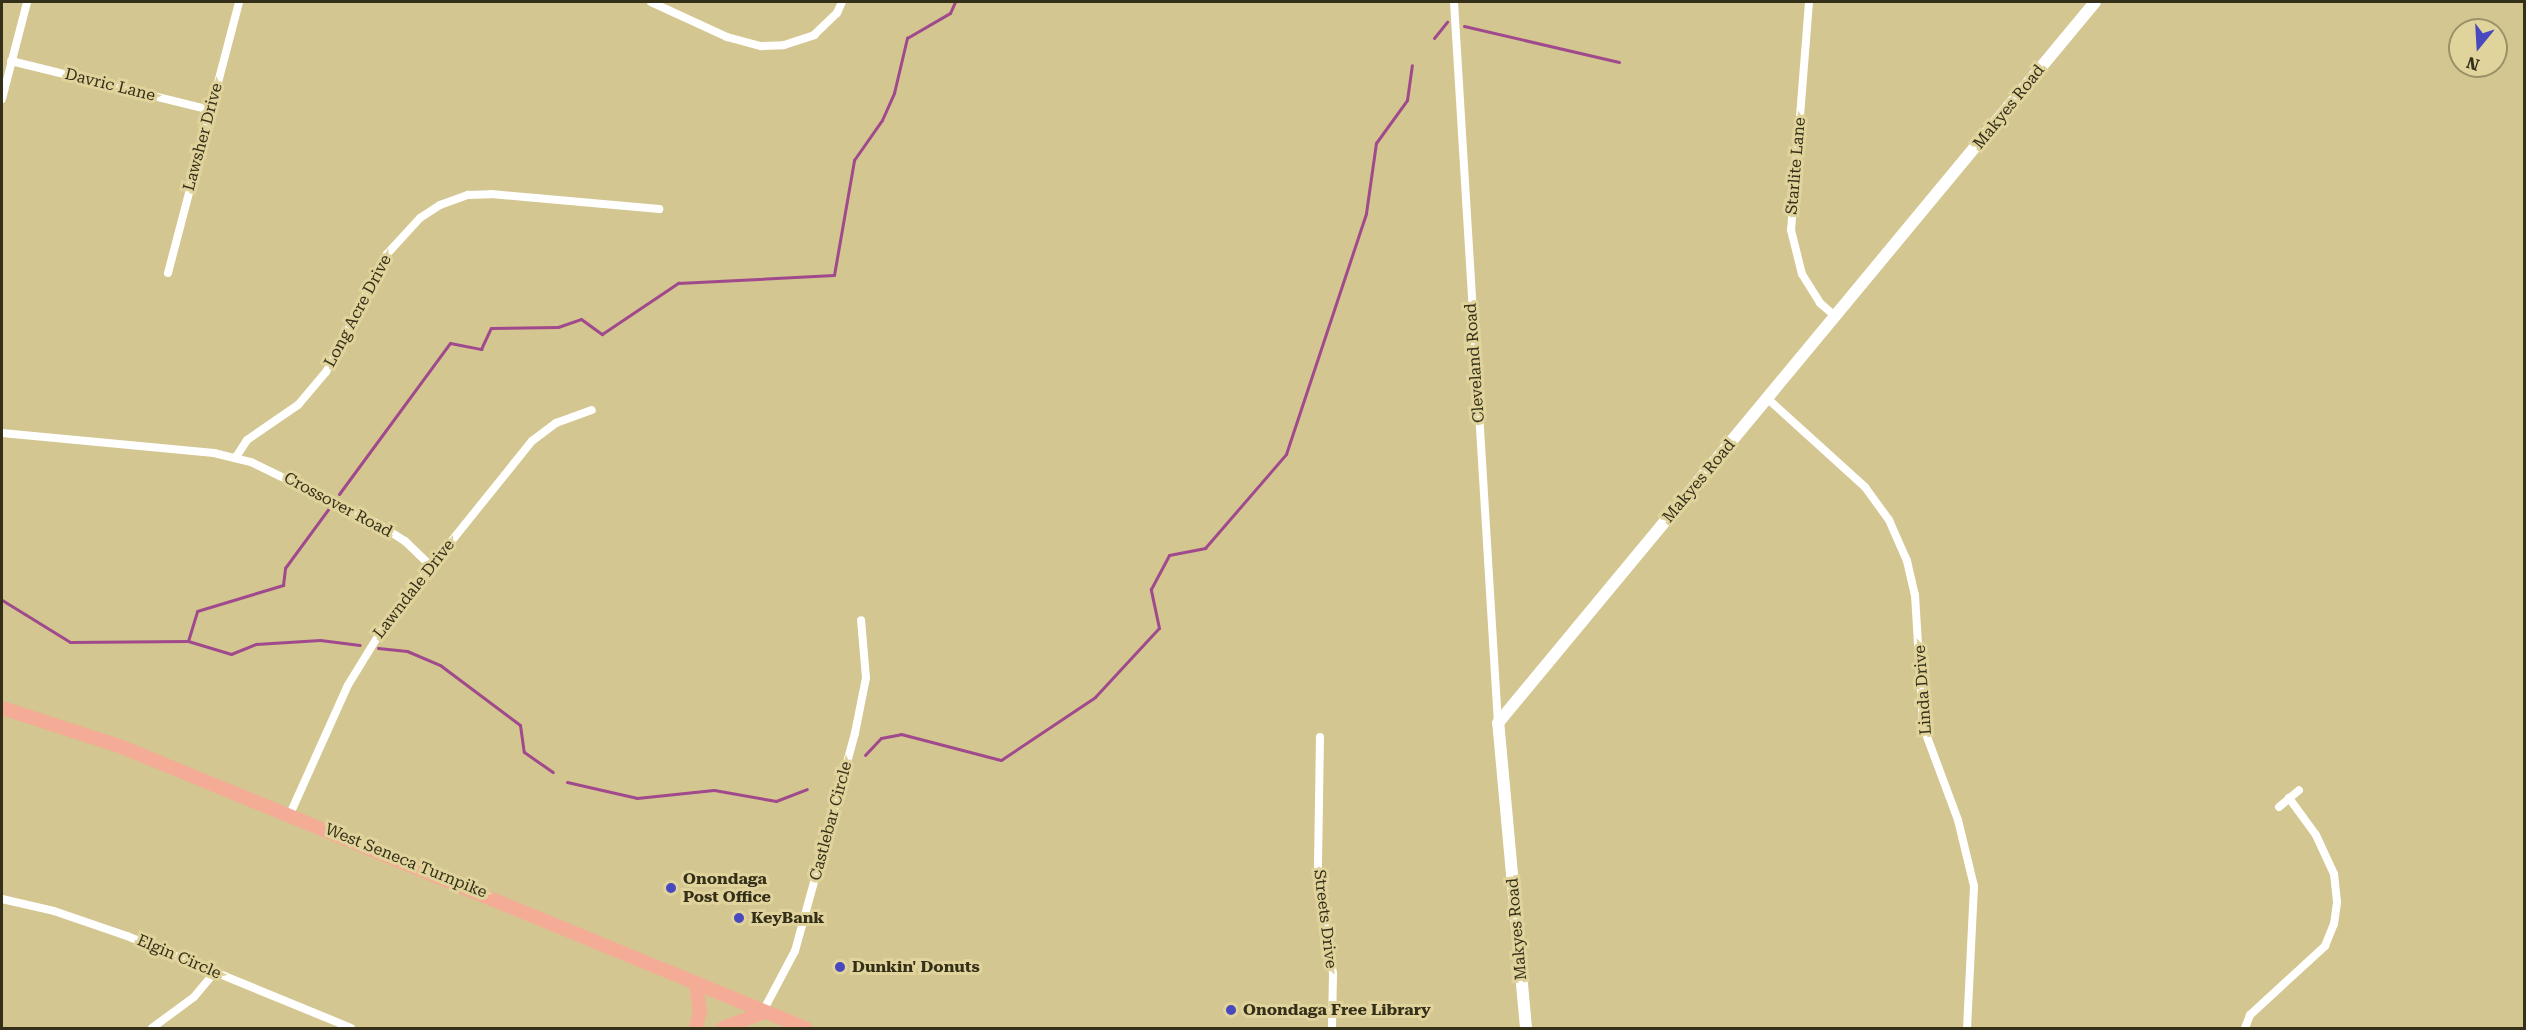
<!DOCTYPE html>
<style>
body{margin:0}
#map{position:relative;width:2526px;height:1030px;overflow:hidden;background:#d3c690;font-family:"Roboto Serif",serif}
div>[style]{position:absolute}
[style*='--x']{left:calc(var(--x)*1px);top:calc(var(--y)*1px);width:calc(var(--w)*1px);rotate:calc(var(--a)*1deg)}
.stream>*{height:3px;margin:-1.5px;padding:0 1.5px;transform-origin:1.5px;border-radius:1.5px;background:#a1498d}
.street>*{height:8px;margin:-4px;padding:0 4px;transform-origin:4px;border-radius:4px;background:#fff}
.secondary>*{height:12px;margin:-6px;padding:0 6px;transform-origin:6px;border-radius:6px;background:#fff}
.primary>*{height:14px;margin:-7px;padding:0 7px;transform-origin:7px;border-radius:7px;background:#f5ac97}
.dots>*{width:16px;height:16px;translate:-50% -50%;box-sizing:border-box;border:3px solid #e0d39c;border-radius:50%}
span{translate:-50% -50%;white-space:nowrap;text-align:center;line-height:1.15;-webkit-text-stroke:6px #e0d39c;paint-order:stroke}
.street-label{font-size:16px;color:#342f19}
.poi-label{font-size:16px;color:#342f19;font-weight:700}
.left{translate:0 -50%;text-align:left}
.frame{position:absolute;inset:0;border:3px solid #342f19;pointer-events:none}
.north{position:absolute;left:2448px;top:18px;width:60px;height:60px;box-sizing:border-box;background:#e0d39c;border:2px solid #9b9168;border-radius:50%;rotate:198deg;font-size:16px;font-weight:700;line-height:24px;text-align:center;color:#342f19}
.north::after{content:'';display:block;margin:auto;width:21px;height:27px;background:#4849bf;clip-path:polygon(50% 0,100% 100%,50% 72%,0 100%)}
</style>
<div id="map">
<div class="stream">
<div style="--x:1464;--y:26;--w:159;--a:13.1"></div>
<div style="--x:1434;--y:38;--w:21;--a:-51"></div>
<div style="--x:339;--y:494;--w:187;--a:-53.7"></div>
<div style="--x:450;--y:343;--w:32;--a:11"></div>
<div style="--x:481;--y:349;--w:23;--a:-65"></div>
<div style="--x:491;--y:328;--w:67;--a:-0.9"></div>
<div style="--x:558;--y:327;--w:24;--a:-19"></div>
<div style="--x:581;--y:319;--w:26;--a:36"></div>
<div style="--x:602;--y:334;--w:92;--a:-33.9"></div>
<div style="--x:678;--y:283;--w:156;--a:-2.9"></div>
<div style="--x:834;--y:275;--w:117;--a:-80.1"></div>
<div style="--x:854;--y:160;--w:49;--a:-55"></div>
<div style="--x:882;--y:120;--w:30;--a:-66"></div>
<div style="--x:894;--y:93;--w:57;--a:-76.7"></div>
<div style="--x:907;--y:38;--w:50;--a:-30.2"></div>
<div style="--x:950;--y:13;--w:12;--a:-66"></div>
<div style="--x:2;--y:600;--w:80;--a:31.7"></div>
<div style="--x:70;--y:642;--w:118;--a:-0.5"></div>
<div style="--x:188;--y:641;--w:45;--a:16.8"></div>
<div style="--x:231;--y:654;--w:27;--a:-22"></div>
<div style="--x:256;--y:644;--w:64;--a:-3.6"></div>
<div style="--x:320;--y:640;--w:40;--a:7.1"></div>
<div style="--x:188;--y:641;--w:31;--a:-73"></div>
<div style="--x:197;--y:611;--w:90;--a:-16.8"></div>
<div style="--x:283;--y:585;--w:17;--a:-83"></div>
<div style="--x:285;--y:568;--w:74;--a:-53.7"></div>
<div style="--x:378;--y:648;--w:29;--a:6"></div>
<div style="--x:407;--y:651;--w:36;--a:23"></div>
<div style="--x:440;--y:665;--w:100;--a:36.9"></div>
<div style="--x:520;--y:725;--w:27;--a:82"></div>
<div style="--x:524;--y:752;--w:35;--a:35"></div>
<div style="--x:865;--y:755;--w:23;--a:-47"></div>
<div style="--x:881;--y:738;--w:20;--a:-11"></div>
<div style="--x:901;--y:734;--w:103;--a:14.6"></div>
<div style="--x:1001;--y:760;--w:113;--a:-33.8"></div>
<div style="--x:1095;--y:697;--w:94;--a:-47.2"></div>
<div style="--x:1159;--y:628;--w:40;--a:-102"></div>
<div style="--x:1151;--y:589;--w:38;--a:-62"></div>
<div style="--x:1169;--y:555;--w:37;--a:-11"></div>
<div style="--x:1205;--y:548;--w:124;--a:-49.2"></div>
<div style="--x:1286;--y:454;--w:254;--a:-71.6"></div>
<div style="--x:1366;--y:213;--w:71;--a:-81.9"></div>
<div style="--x:1376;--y:143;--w:53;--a:-54.2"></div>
<div style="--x:1407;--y:100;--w:35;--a:-82"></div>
<div style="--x:567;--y:782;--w:72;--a:12.9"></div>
<div style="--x:637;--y:798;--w:77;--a:-5.9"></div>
<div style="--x:714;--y:790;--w:63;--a:10.1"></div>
<div style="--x:776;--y:801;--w:33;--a:-21"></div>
</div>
<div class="street">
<div style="--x:651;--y:2;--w:84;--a:24.7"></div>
<div style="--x:727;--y:37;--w:35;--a:15"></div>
<div style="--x:761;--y:46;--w:23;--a:-2"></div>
<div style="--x:784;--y:45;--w:32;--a:-18"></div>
<div style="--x:814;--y:35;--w:32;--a:-44"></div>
<div style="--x:837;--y:13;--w:12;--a:-66"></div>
<div style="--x:1454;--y:2;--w:722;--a:86.51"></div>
<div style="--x:1809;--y:2;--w:229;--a:94.5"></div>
<div style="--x:1791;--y:230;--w:45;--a:76"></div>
<div style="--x:1802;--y:274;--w:34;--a:58"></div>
<div style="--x:1820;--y:303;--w:21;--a:41"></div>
<div style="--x:11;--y:61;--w:205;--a:13.8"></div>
<div style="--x:2;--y:99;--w:100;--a:-75.5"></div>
<div style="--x:168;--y:273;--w:280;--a:-75.3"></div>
<div style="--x:1768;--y:399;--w:131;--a:42.2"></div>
<div style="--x:1865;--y:487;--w:41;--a:54"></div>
<div style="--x:1889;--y:520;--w:45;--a:66.3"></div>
<div style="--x:1907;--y:561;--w:35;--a:77"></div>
<div style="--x:1915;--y:595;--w:131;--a:86.5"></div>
<div style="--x:1923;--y:726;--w:100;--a:69.6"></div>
<div style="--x:1958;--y:820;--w:68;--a:76.4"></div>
<div style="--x:1974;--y:886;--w:142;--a:92.8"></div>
<div style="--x:2;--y:433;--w:213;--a:5.4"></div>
<div style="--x:214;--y:453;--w:38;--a:14"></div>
<div style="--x:251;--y:462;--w:144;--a:26"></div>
<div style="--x:380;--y:525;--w:30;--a:33"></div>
<div style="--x:405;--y:541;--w:36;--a:44"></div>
<div style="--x:236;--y:457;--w:20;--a:-57"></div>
<div style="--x:247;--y:440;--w:62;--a:-34.5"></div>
<div style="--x:298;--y:405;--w:43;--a:-49.7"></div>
<div style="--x:326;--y:372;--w:133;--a:-62.7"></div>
<div style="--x:387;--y:254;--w:49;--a:-47.5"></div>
<div style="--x:420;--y:218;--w:24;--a:-33"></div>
<div style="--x:440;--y:205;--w:30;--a:-20"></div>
<div style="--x:468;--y:195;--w:23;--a:-2"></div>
<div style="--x:491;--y:194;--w:169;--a:5.1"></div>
<div style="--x:1320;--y:737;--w:134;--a:90.9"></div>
<div style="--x:1318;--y:871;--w:104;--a:81.7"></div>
<div style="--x:1333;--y:974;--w:54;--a:91.1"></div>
<div style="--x:2279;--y:807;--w:26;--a:-40"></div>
<div style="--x:290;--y:814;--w:141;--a:-65.8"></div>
<div style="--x:348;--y:685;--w:76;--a:-58.4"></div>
<div style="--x:388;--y:620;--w:230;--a:-51.2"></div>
<div style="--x:532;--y:441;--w:30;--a:-37"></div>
<div style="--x:556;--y:423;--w:38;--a:-20"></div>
<div style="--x:2;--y:899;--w:53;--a:13"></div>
<div style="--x:54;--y:911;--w:77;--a:18.9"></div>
<div style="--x:127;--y:936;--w:242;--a:22.3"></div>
<div style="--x:762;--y:1013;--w:70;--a:-62"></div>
<div style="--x:795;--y:951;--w:226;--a:-74.6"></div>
<div style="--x:855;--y:733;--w:56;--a:-78.7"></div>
<div style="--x:866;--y:678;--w:58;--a:-94.9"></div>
<div style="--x:152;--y:1028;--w:52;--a:-36.4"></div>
<div style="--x:194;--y:997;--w:33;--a:-50"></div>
<div style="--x:2245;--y:1028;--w:14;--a:-69"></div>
<div style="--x:2250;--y:1015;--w:102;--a:-42.6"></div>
<div style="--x:2325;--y:946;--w:24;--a:-68"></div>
<div style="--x:2334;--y:924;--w:22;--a:-82"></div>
<div style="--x:2337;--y:902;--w:28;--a:-96"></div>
<div style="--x:2334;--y:874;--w:43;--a:-114.8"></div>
<div style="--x:2316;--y:835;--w:46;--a:-126.1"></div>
</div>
<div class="secondary">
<div style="--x:1526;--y:1028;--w:306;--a:-95.2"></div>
<div style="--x:1498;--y:723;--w:936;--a:-50.37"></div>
</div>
<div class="primary">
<div style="--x:2;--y:708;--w:126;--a:18"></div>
<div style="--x:122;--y:747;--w:739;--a:22.36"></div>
<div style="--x:696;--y:983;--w:28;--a:82"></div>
<div style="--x:700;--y:1011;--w:17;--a:103"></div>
<div style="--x:723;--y:1028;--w:42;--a:-21"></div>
</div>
<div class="dots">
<div style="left:671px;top:888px;background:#4849bf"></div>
<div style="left:739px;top:918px;background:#4849bf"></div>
<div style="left:840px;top:967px;background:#4849bf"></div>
<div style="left:1231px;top:1010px;background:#4849bf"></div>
</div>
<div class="street-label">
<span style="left:110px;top:85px;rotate:14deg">Davric Lane</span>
<span style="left:2009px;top:107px;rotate:-51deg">Makyes Road</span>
<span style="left:203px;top:137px;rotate:-75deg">Lawsher Drive</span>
<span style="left:1796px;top:166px;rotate:-85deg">Starlite Lane</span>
<span style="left:358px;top:311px;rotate:-62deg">Long Acre Drive</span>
<span style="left:1475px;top:363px;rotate:-94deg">Cleveland Road</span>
<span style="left:1699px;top:481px;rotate:-50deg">Makyes Road</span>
<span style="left:338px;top:505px;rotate:28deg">Crossover Road</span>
<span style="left:414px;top:589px;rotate:-52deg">Lawndale Drive</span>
<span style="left:1923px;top:690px;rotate:-94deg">Linda Drive</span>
<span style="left:831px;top:821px;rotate:-75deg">Castlebar Circle</span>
<span style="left:406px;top:861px;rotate:22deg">West Seneca Turnpike</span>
<span style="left:1325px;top:919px;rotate:83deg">Streets Drive</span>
<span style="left:1517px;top:929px;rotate:-95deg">Makyes Road</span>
<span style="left:179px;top:957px;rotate:23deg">Elgin Circle</span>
</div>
<div class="poi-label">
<span class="left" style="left:683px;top:888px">Onondaga<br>Post Office</span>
<span class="left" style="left:751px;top:918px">KeyBank</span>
<span class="left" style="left:852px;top:967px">Dunkin' Donuts</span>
<span class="left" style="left:1243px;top:1010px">Onondaga Free Library</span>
</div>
<div class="frame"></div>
<div class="north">N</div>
</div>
